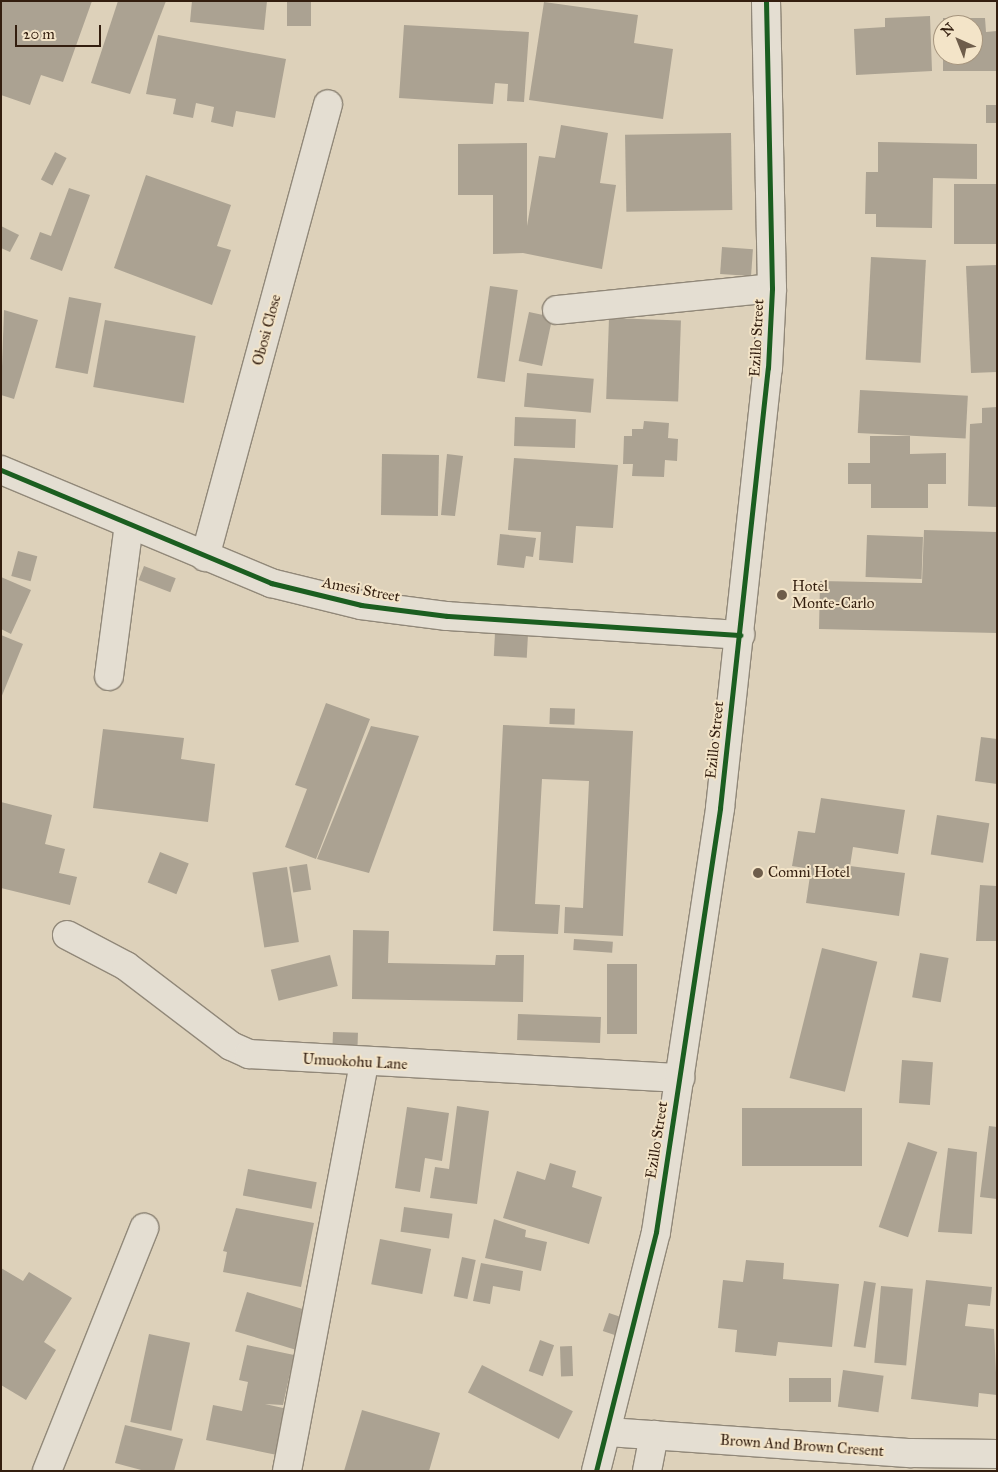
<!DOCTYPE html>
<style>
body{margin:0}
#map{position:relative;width:998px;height:1472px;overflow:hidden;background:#ddd1ba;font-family:"IM FELL Great Primer",serif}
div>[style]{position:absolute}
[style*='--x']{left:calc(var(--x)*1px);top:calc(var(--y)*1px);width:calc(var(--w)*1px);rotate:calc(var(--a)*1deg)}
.building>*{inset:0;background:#aba292;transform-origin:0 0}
.roads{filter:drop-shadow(1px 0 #918879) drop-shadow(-1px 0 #918879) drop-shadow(0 1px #918879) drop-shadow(0 -1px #918879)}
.minor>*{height:28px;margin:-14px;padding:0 14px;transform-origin:14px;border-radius:14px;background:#e4ded2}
.cycleway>*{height:5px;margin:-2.5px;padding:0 2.5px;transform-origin:2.5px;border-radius:2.5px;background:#1b5e20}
.dots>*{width:14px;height:14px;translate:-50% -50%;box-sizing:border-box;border:2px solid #f3e4c8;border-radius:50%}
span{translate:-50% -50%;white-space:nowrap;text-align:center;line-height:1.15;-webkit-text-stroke:4px #f3e4c8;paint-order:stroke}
.street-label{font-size:15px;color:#331e0f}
.poi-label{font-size:15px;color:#331e0f}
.left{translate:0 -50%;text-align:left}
.frame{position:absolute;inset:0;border:2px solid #331e0f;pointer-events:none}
.north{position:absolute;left:933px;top:15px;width:50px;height:50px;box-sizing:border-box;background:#f3e4c8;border:1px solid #a6957e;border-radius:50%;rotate:316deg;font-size:14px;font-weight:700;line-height:20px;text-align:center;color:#331e0f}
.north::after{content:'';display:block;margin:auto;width:18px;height:22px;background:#6e5d4b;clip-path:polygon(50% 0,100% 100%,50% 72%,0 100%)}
.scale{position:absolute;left:15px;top:25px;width:86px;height:22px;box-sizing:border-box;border:2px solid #331e0f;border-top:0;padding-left:6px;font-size:15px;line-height:18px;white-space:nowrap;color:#331e0f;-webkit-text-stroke:4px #f3e4c8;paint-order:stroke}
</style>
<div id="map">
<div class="building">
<div style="clip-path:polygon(1px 1px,92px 1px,63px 82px,41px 75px,30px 105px,1px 95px)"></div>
<div style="clip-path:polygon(118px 1px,166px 1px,130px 94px,91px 83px)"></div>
<div style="clip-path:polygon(192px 1px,267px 1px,264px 30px,190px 22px)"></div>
<div style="left:287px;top:1px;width:24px;height:25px"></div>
<div style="clip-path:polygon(544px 2px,638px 15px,634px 43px,673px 49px,663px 119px,529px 100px)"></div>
<div style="clip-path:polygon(930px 16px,932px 71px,856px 75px,854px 29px,885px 27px,885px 18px)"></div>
<div style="clip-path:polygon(943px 18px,985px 18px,986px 32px,997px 31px,997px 71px,943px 71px,943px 55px,973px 55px,973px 25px,943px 25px)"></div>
<div style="clip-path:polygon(404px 25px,529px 32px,524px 102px,507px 101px,508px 84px,495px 83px,493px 104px,399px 98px)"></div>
<div style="clip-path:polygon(158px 35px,286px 59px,275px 118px,236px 111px,233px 127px,211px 122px,214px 107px,196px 103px,193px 118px,173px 114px,176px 99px,146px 94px)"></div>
<div style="left:986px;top:105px;width:11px;height:18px"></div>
<div style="clip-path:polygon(561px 125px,608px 133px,600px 183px,616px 185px,602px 269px,523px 253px,493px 254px,493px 195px,458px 195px,458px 144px,527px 143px,527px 226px,539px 156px,555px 158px)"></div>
<div style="left:731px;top:133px;width:77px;height:106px;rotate:89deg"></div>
<div style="clip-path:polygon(878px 142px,977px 144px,977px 179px,933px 178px,932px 228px,876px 227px,876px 214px,865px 214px,866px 172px,878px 172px)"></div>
<div style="left:55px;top:152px;width:13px;height:31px;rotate:27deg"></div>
<div style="clip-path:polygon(146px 175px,231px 205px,217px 246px,231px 250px,212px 305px,114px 268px)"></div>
<div style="left:954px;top:184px;width:43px;height:60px"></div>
<div style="clip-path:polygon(69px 188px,90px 195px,62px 271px,30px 259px,40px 232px,51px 236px)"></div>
<div style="clip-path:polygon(1px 226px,19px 235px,10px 252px,1px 248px)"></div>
<div style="left:722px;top:247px;width:31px;height:27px;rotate:4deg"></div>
<div style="left:871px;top:257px;width:55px;height:103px;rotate:3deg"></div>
<div style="clip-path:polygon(997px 265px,997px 372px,971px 373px,966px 266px)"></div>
<div style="left:490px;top:286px;width:28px;height:93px;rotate:8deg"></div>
<div style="left:69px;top:297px;width:33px;height:72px;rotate:11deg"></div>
<div style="clip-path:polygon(4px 310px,38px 320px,14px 399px,1px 395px)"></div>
<div style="left:529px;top:312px;width:24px;height:50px;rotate:12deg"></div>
<div style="left:609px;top:318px;width:72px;height:81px;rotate:2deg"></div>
<div style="left:105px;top:320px;width:92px;height:68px;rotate:10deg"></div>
<div style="left:527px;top:373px;width:67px;height:34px;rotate:5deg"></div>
<div style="left:860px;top:390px;width:108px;height:43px;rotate:3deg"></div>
<div style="clip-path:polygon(997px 407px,997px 507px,968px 506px,970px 424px,982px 423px,982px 408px)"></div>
<div style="left:515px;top:417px;width:61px;height:29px;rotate:2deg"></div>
<div style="clip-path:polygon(644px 421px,669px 423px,668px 438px,678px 439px,677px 461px,665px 460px,664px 477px,632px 476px,633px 464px,623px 464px,624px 436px,632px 436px,632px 429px,643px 429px)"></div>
<div style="clip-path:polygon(870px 436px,910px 436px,910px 454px,946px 453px,946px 484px,928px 484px,928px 508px,871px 508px,871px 484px,848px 484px,848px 463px,870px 463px)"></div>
<div style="left:382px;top:454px;width:57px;height:61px;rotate:1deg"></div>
<div style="clip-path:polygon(447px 454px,463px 456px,455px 516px,441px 515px)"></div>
<div style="clip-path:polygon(514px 458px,618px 465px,613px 528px,576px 526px,573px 563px,539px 560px,541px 532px,508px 530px)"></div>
<div style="clip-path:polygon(924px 530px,997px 532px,997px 633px,819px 629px,820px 581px,922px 583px)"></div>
<div style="clip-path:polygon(500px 534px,536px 538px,533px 557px,526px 556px,524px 568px,497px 565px)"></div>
<div style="left:867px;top:535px;width:56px;height:42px;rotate:2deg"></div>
<div style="left:18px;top:551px;width:20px;height:26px;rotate:15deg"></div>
<div style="left:144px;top:566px;width:34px;height:15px;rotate:21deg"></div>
<div style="clip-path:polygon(1px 577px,31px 590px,11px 634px,1px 629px)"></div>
<div style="left:495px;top:633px;width:33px;height:23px;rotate:3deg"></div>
<div style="clip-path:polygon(1px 635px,23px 644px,1px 698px)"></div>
<div style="clip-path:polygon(326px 703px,370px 719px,316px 859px,285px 847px,307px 789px,295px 785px)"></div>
<div style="left:550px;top:708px;width:25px;height:16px;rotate:2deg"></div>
<div style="clip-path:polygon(503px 725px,633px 731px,623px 936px,564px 933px,565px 907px,583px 908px,589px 781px,542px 779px,535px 904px,560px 905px,558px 934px,493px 931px)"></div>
<div style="clip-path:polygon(371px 726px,419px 736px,369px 873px,317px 859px)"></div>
<div style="clip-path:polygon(103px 729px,184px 738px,181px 759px,215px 764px,208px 822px,93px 808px)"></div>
<div style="clip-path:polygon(981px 737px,997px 739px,997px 784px,975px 781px)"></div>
<div style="clip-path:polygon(821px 798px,905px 810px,898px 854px,853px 847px,850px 866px,905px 873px,899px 916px,806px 903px,811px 869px,792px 866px,798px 831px,815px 833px)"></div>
<div style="clip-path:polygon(1px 802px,52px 815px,45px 844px,65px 849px,59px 873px,77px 877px,70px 905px,1px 888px)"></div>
<div style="left:937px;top:815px;width:53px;height:40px;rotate:9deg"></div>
<div style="left:160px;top:852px;width:31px;height:33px;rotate:22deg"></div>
<div style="left:307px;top:864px;width:26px;height:18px;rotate:81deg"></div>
<div style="left:287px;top:867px;width:76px;height:35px;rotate:81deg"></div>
<div style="clip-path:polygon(980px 885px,997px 886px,997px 941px,976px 941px)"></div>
<div style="clip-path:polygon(353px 930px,389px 931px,388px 963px,495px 965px,496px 955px,524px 955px,523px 1002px,352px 999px)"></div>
<div style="left:574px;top:939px;width:39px;height:11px;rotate:4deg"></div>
<div style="left:822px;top:948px;width:57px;height:134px;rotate:14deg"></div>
<div style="left:920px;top:953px;width:29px;height:45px;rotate:10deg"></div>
<div style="left:330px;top:955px;width:32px;height:61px;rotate:76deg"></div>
<div style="left:607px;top:964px;width:30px;height:70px"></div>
<div style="left:518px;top:1014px;width:83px;height:26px;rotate:2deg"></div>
<div style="left:333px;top:1032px;width:25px;height:15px;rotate:2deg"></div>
<div style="left:902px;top:1060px;width:31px;height:43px;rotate:4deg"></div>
<div style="clip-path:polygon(457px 1106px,489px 1111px,477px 1204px,430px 1198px,435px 1167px,449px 1169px)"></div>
<div style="clip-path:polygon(407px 1107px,449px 1113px,442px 1161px,425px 1158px,420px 1192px,395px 1188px)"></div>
<div style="left:862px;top:1108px;width:58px;height:120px;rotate:90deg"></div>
<div style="clip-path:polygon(989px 1126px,997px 1127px,997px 1199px,980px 1197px)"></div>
<div style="left:908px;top:1142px;width:31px;height:90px;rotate:19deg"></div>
<div style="clip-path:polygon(948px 1148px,977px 1152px,972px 1234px,938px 1232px)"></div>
<div style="clip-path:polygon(550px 1163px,576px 1171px,572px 1187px,602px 1197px,589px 1244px,503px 1218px,517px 1171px,545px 1180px)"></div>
<div style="left:248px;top:1169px;width:70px;height:27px;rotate:11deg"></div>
<div style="left:404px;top:1207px;width:49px;height:25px;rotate:8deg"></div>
<div style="clip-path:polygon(236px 1208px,314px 1223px,301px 1287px,223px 1272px,227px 1252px,223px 1251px)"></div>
<div style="clip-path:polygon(494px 1219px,526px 1230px,525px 1237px,547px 1242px,541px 1271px,485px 1258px)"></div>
<div style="left:380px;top:1239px;width:52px;height:46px;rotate:11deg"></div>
<div style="left:462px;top:1257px;width:14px;height:40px;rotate:12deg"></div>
<div style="clip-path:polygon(746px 1260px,784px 1263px,783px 1279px,839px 1284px,832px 1347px,778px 1342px,776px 1356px,735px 1352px,737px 1330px,718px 1328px,723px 1280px,743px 1282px)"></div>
<div style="clip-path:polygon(481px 1263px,523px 1271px,520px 1291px,493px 1286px,490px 1304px,473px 1301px)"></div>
<div style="clip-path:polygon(1px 1268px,23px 1281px,29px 1272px,72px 1298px,44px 1342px,56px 1350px,26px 1400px,1px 1385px)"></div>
<div style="clip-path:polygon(926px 1280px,992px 1287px,990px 1306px,968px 1304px,965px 1326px,994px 1329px,997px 1395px,979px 1393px,978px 1407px,911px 1399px)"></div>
<div style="left:864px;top:1281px;width:12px;height:66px;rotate:9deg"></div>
<div style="left:881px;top:1286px;width:32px;height:77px;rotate:5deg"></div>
<div style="left:247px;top:1292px;width:65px;height:41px;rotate:17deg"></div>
<div style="left:609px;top:1313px;width:18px;height:19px;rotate:19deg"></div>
<div style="left:149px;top:1334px;width:42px;height:90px;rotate:12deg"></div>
<div style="left:540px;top:1340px;width:15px;height:33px;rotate:20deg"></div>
<div style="clip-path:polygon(247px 1345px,294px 1355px,283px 1405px,265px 1404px,292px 1410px,277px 1455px,206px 1440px,213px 1405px,242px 1411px,248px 1382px,239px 1380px)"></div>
<div style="left:572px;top:1346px;width:30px;height:12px;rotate:88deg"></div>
<div style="left:482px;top:1365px;width:102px;height:31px;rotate:27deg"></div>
<div style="left:843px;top:1370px;width:41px;height:37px;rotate:8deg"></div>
<div style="left:831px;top:1378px;width:24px;height:42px;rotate:90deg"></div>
<div style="clip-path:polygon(362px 1410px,440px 1433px,429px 1471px,344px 1471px)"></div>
<div style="clip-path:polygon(125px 1425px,183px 1439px,174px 1471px,145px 1471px,115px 1463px)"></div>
</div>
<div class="roads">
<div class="minor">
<div style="--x:557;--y:310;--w:216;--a:-5.8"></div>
<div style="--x:1;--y:470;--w:293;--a:22.7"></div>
<div style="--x:271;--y:583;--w:93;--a:13.7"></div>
<div style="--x:361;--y:605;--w:87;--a:7.3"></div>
<div style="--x:447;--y:616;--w:294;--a:3.7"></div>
<div style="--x:205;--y:557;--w:469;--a:-74.8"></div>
<div style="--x:109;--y:676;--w:152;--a:-82.5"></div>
<div style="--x:67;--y:935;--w:67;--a:27.7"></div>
<div style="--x:126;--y:966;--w:132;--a:37.3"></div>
<div style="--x:231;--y:1046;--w:20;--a:24"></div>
<div style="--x:249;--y:1054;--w:432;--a:3.2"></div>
<div style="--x:608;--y:1432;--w:304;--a:4"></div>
<div style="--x:911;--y:1453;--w:86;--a:0.7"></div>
<div style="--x:47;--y:1471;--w:262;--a:-68.2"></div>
<div style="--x:287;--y:1471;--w:415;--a:-79.3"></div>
<div style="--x:596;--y:1471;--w:246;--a:-75.9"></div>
<div style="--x:656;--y:1232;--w:429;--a:-81.4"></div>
<div style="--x:720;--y:808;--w:443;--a:-83.8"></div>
<div style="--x:768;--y:368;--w:80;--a:-87.1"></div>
<div style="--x:772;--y:288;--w:287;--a:-91.2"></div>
<div style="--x:647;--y:1471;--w:37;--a:-79"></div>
</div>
</div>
<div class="cycleway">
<div style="--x:1;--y:470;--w:293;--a:22.7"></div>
<div style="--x:271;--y:583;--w:93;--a:13.7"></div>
<div style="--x:361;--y:605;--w:87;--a:7.3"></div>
<div style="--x:447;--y:616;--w:294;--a:3.7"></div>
<div style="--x:596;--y:1471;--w:246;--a:-75.9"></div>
<div style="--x:656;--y:1232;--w:429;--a:-81.4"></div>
<div style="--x:720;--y:808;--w:443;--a:-83.8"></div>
<div style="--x:768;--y:368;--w:80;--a:-87.1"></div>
<div style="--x:772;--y:288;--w:287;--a:-91.2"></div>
</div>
<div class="dots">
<div style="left:782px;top:595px;background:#6e5d4b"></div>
<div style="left:758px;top:873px;background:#6e5d4b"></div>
</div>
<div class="street-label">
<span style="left:267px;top:330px;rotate:-75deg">Obosi Close</span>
<span style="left:757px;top:338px;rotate:-87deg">Ezillo Street</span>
<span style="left:361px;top:590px;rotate:11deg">Amesi Street</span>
<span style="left:715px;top:740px;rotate:-84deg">Ezillo Street</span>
<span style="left:355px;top:1062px;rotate:3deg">Umuokohu Lane</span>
<span style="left:657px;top:1140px;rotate:-81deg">Ezillo Street</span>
<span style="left:802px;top:1446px;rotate:4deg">Brown And Brown Cresent</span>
</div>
<div class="poi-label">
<span class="left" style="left:792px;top:595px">Hotel<br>Monte-Carlo</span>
<span class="left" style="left:768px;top:873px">Comni Hotel</span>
</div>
<div class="frame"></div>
<div class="north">N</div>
<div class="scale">20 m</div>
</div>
